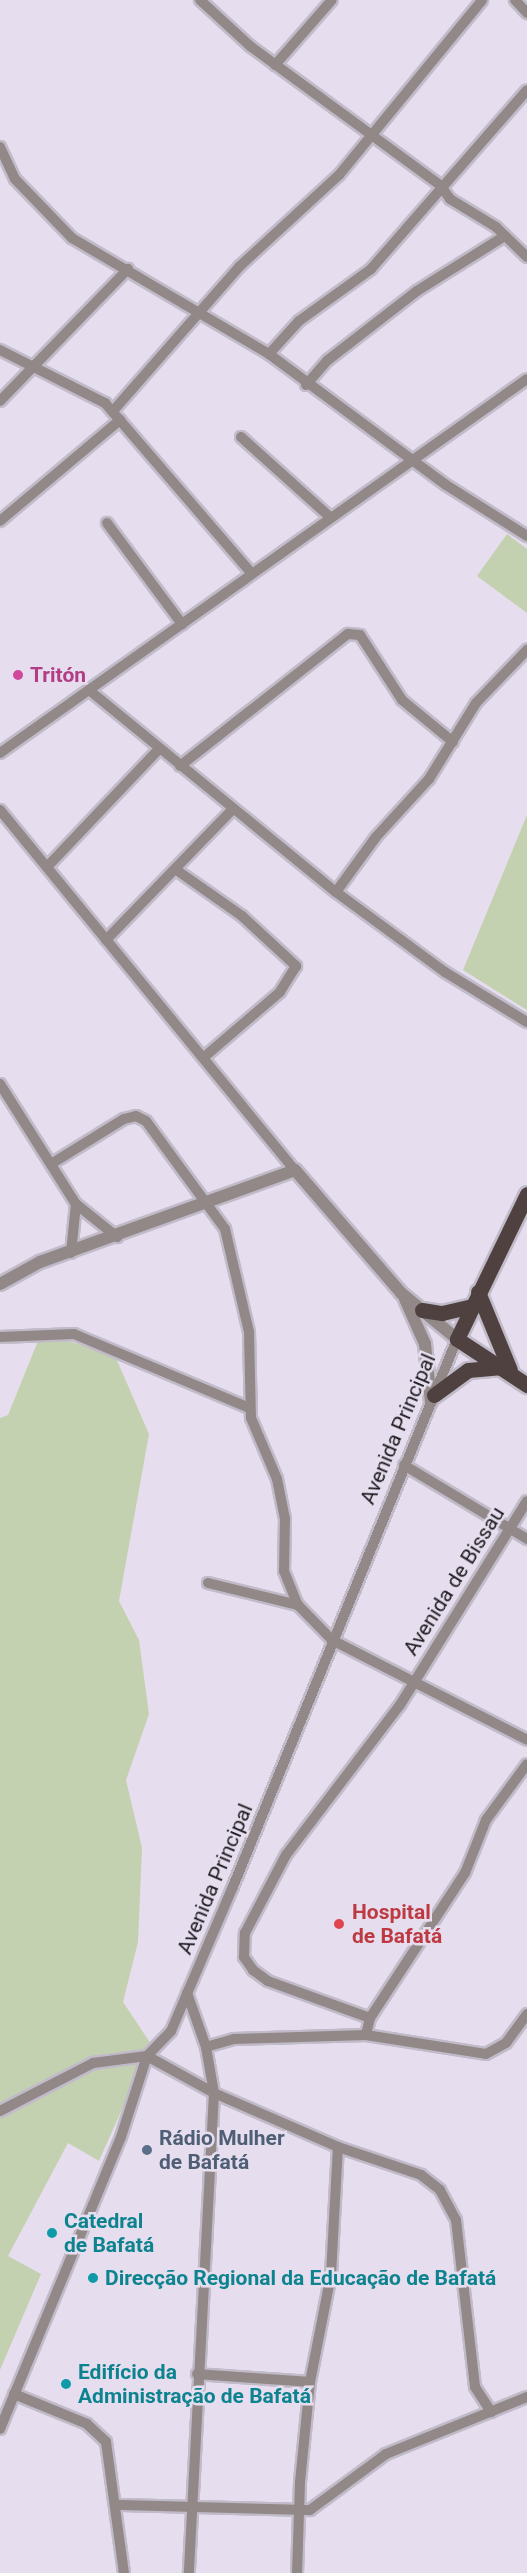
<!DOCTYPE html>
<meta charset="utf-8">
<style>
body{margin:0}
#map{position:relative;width:527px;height:2573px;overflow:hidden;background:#e6deee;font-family:Roboto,sans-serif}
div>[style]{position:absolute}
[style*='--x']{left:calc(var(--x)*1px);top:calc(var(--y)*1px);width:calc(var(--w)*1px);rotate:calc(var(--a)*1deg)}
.green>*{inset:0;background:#c4d1b0}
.roads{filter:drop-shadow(2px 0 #c1bbc9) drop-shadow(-2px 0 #c1bbc9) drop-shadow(0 2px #c1bbc9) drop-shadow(0 -2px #c1bbc9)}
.minor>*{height:10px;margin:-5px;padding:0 5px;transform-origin:5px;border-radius:5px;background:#918887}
.tertiary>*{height:12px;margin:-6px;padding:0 6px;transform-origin:6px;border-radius:6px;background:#918887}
.primary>*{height:15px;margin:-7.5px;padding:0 7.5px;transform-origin:7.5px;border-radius:7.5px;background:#4e413f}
.dots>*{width:16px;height:16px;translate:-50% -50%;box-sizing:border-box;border:3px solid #e6deee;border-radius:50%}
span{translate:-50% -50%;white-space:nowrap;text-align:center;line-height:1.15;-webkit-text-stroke:5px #e6deee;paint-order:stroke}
.hotel-label{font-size:21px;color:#b23c85;font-weight:700}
.left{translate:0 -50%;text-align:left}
.street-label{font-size:21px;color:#1b191e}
.health-label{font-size:21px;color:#be3a42;font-weight:700}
.service-label{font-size:21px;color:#4e5e75;font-weight:700}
.culture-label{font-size:21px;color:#0d838f;font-weight:700}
</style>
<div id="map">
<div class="green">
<div style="clip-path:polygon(507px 534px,527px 549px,527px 613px,477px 576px)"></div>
<div style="clip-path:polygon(527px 815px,527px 1010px,463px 970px)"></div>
<div style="clip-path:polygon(42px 1331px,116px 1358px,149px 1434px,119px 1601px,139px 1640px,149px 1714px,126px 1780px,142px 1848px,138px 1942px,123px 2002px,151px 2044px,99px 2161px,68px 2143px,8px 2256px,41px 2274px,0 2370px,0 1418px,8px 1415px)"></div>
</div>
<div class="roads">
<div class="minor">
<div style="--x:200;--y:0;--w:68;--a:42.6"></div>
<div style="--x:250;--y:46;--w:237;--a:36.2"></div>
<div style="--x:441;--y:186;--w:16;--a:55"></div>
<div style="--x:450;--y:199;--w:54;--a:31.3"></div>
<div style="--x:496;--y:227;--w:43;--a:44.1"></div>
<div style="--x:515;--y:0;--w:18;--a:47"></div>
<div style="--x:275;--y:65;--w:86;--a:-48.8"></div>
<div style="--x:0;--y:147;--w:35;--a:65"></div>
<div style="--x:15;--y:179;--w:82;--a:46"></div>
<div style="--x:72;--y:238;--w:229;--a:30.5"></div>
<div style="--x:269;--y:354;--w:220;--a:36.5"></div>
<div style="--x:446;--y:485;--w:96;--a:32.2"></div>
<div style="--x:0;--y:350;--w:118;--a:26.8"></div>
<div style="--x:105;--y:403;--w:225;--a:49.3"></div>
<div style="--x:269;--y:354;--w:45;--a:-47.7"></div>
<div style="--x:299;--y:321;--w:89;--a:-35.8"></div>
<div style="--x:371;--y:269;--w:237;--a:-48.9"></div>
<div style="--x:306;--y:385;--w:33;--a:-49"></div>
<div style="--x:328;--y:360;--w:113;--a:-37.8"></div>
<div style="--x:417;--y:291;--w:102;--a:-32.1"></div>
<div style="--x:0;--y:401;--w:184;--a:-45.9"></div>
<div style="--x:113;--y:411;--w:193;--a:-48.8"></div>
<div style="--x:240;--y:266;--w:134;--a:-42.6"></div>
<div style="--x:339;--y:175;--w:226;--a:-50.7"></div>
<div style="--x:241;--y:437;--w:120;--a:42"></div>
<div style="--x:0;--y:521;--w:157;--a:-40.1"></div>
<div style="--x:107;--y:523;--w:126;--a:53.4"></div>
<div style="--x:89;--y:690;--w:319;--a:39.3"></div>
<div style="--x:336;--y:892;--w:135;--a:36.3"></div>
<div style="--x:445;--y:972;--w:96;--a:31.4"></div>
<div style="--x:0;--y:753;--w:646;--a:-35.36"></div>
<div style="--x:180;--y:766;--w:214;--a:-38.2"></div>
<div style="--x:348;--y:634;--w:12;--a:5"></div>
<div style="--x:360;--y:635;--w:77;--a:57.1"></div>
<div style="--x:402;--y:700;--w:66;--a:39.5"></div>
<div style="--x:0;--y:810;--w:465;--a:50.7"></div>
<div style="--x:47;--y:867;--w:161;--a:-46.5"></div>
<div style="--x:175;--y:869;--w:82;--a:35"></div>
<div style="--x:242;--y:916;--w:74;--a:42.8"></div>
<div style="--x:296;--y:966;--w:31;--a:122"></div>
<div style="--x:280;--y:992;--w:101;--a:139.4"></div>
<div style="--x:336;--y:892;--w:68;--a:-54"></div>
<div style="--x:376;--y:837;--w:79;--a:-47.6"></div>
<div style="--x:429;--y:779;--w:89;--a:-58.3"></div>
<div style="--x:476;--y:703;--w:74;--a:-46.1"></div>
<div style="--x:106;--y:940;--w:182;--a:-45.9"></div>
<div style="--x:0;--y:1084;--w:142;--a:57.7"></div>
<div style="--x:76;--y:1204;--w:53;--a:38.8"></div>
<div style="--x:51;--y:1164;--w:86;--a:-31.7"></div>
<div style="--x:124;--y:1119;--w:12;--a:-14"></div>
<div style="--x:136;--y:1116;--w:11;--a:27"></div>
<div style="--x:146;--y:1121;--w:134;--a:53.8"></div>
<div style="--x:225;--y:1229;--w:106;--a:76.9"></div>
<div style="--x:249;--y:1332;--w:86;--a:88.7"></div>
<div style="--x:251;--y:1418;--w:66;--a:66.9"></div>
<div style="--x:277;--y:1479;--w:41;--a:78.7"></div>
<div style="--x:285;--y:1519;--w:52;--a:91.1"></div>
<div style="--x:284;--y:1571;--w:37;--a:68"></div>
<div style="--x:298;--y:1605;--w:49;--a:45.8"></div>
<div style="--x:332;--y:1640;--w:219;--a:27.1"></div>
<div style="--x:71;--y:1253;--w:49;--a:-84.2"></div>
<div style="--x:0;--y:1337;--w:74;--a:-2.3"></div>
<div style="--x:74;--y:1334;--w:190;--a:22.9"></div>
<div style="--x:404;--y:1465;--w:144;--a:31"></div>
<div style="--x:208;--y:1583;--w:93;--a:13.7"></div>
<div style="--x:187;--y:1993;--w:57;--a:70.6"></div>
<div style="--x:206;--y:2047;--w:47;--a:80.1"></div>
<div style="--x:214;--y:2093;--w:481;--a:93"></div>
<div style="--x:370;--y:2018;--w:173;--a:-56.8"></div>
<div style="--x:465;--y:1873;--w:57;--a:-68.4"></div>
<div style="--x:486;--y:1820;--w:69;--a:-53.8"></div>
<div style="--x:366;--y:2035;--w:17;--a:-77"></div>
<div style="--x:370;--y:2018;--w:109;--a:-160.1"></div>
<div style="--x:268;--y:1981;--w:19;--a:-144"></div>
<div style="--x:253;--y:1970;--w:16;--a:-125"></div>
<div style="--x:244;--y:1957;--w:24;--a:-88"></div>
<div style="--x:245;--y:1933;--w:88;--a:-62.3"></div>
<div style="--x:286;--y:1855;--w:188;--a:-52.8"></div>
<div style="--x:400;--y:1705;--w:240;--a:-58.1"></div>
<div style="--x:206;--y:2047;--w:29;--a:-16"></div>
<div style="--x:234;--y:2039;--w:132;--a:-1.7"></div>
<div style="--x:366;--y:2035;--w:121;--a:9"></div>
<div style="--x:486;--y:2054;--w:23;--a:-29"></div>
<div style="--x:506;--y:2043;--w:36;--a:-54"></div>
<div style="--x:0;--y:2111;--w:105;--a:-27.3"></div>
<div style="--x:93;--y:2063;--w:54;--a:-7.4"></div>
<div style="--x:147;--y:2056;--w:77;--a:28.9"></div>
<div style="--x:214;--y:2093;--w:135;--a:23.5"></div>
<div style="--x:338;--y:2147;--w:88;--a:18.6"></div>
<div style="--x:421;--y:2175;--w:24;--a:38"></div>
<div style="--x:440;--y:2190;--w:34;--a:62"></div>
<div style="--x:456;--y:2220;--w:168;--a:83.5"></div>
<div style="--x:475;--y:2387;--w:30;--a:57"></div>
<div style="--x:197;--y:2374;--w:113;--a:4"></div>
<div style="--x:14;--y:2394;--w:79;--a:22.3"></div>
<div style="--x:87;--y:2424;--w:26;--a:43"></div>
<div style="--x:106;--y:2442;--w:132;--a:82.2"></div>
<div style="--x:0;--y:2429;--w:316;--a:-67.5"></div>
<div style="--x:121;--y:2137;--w:85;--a:-72.2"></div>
<div style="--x:147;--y:2056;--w:35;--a:-46"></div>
<div style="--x:171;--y:2031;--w:155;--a:-66.8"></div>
<div style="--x:232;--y:1889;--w:594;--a:-67.75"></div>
<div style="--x:118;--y:2505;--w:192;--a:1.5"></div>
<div style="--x:310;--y:2510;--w:94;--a:-36.4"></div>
<div style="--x:386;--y:2454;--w:152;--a:-22"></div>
<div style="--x:297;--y:2573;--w:91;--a:-88.1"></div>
<div style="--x:300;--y:2482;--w:100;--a:-84.3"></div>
<div style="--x:310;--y:2382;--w:109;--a:-78.9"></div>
<div style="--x:331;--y:2275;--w:128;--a:-86.9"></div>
</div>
<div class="tertiary">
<div style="--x:0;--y:1284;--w:46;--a:-28.8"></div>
<div style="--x:40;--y:1262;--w:271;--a:-19.8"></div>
<div style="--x:295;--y:1170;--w:162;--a:49.2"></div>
<div style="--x:401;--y:1293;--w:72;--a:39.4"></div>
<div style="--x:405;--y:1299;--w:49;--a:66"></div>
<div style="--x:425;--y:1344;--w:58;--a:84.1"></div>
</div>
<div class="primary">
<div style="--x:527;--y:1194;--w:161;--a:115.8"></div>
<div style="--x:457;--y:1339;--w:84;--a:33.3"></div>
<div style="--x:478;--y:1292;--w:84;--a:67.7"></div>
<div style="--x:422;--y:1310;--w:20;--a:9"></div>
<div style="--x:442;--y:1313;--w:31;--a:-13"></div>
<div style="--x:434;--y:1395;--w:42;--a:-36.3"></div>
<div style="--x:468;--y:1370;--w:34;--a:-5"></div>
</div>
</div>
<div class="dots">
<div style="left:18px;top:675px;background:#d1479c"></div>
<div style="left:339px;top:1924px;background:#e0444e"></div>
<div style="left:147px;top:2150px;background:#5c6f8a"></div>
<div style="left:52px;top:2233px;background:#0f9aa8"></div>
<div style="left:93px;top:2278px;background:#0f9aa8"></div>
<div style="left:66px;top:2384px;background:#0f9aa8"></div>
</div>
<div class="hotel-label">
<span class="left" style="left:30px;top:675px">Tritón</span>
</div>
<div class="street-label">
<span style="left:398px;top:1429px;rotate:-67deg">Avenida Principal</span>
<span style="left:454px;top:1581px;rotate:-58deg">Avenida de Bissau</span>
<span style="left:215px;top:1879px;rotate:-67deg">Avenida Principal</span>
</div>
<div class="health-label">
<span class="left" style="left:352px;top:1924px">Hospital<br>de Bafatá</span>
</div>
<div class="service-label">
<span class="left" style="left:159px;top:2150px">Rádio Mulher<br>de Bafatá</span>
</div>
<div class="culture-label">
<span class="left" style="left:64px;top:2233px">Catedral<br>de Bafatá</span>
<span class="left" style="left:105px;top:2278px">Direcção Regional da Educação de Bafatá</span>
<span class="left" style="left:78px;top:2384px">Edifício da<br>Administração de Bafatá</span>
</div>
</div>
